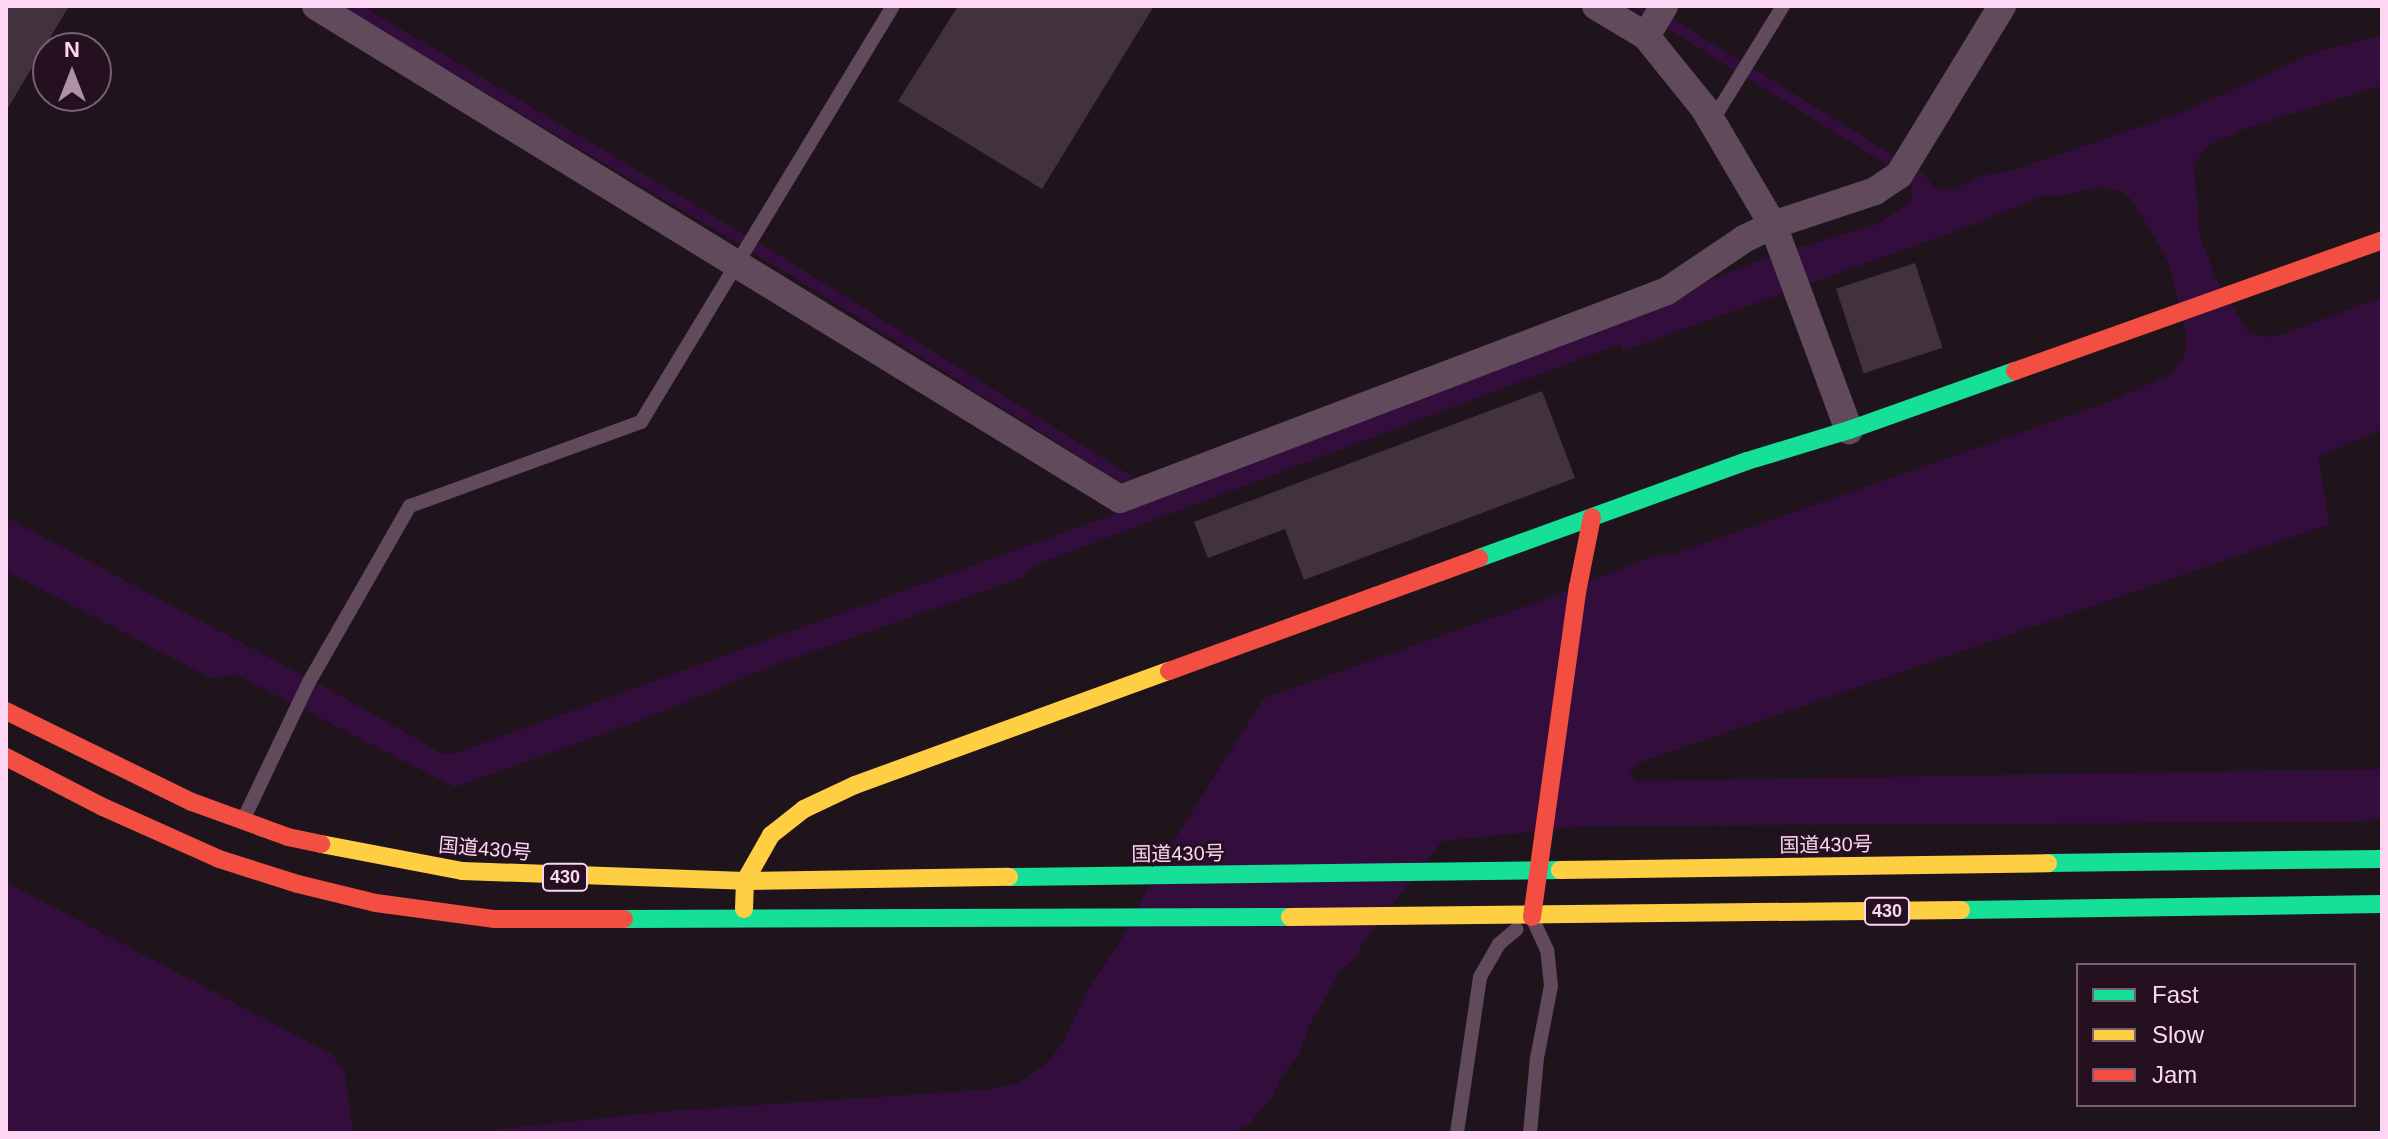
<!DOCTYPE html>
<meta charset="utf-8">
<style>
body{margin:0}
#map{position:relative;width:2388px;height:1139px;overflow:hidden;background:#1f141c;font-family:Helvetica,"Noto Sans JP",sans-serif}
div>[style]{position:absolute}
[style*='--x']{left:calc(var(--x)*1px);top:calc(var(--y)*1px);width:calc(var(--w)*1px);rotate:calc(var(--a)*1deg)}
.water>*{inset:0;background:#330e3d}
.stream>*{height:11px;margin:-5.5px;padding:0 5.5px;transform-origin:5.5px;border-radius:5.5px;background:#330e3d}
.building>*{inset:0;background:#42323d;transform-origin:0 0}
.lane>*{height:14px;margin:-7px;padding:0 7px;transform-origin:7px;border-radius:7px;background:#604a5b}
.street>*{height:28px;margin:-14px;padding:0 14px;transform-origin:14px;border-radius:14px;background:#604a5b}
.fast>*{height:18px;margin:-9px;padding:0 9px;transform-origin:9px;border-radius:9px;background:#16e098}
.slow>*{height:18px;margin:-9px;padding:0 9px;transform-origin:9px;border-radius:9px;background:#ffcf43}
.jam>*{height:18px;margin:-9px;padding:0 9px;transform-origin:9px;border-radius:9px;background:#f24e42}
span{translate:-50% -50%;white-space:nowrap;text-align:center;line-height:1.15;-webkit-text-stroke:6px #24101e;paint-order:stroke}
.shield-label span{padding:2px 6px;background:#24101e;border:2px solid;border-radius:6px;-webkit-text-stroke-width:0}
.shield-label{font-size:18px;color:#fcd6f3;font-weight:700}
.street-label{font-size:20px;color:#fcd6f3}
.frame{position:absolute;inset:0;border:8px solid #fcd6f3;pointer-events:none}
.legend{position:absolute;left:2076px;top:963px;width:280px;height:144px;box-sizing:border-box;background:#24101e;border:2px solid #7a5f73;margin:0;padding:10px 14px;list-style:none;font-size:24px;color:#fcd6f3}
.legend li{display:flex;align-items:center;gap:16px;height:40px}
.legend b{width:40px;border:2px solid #7a5f73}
.north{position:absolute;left:32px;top:32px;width:80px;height:80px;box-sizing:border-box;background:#24101e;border:2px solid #7a5f73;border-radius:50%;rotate:0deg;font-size:22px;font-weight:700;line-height:32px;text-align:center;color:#fcd6f3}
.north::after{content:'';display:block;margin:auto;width:28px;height:36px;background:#af92a8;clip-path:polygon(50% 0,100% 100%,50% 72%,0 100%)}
</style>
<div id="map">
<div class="water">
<div style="clip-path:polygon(2382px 35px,2382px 85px,2244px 129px,2212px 144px,2202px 152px,2194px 166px,2200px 236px,2217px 281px,2248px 332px,2265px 337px,2281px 335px,2382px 297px,2382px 429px,2318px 457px,2330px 524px,1638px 763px,1630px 770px,1635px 781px,2382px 769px,2382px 818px,2354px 822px,1585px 826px,1442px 841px,1363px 943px,1356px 958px,1341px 970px,1308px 1028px,1299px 1055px,1282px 1076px,1271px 1099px,1248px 1125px,1230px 1133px,464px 1133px,670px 1111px,984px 1090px,1018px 1083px,1046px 1064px,1063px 1043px,1087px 991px,1117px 947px,1171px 845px,1264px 698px,1549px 598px,1656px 555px,1671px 555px,2114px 400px,2171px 374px,2183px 359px,2187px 335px,2169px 263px,2132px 200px,2121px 191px,2098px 187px,2063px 196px,2043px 196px,1975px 224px,1623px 351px,1620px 344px,1032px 566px,1024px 577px,775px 665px,650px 717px,455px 787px,236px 675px,211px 678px,6px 571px,6px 517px,334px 692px,443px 754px,453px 754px,1137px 506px,1766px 258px,1877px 224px,1910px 203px,1913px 187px,1908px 181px,1918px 168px,1936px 189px,1954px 189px,1981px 176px,2014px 170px,2183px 112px,2316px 52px)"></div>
<div style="clip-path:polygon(6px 882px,333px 1055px,345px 1074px,353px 1133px,6px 1133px)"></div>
</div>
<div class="stream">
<div style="--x:352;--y:6;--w:495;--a:30.9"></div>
<div style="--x:777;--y:260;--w:414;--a:32.1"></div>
<div style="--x:1642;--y:6;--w:307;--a:31.8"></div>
</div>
<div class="building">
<div style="clip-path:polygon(6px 6px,69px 6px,6px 111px)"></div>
<div style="clip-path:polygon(958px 6px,1154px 6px,1042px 189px,898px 101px)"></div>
<div style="left:1915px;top:263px;width:89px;height:83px;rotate:72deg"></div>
<div style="clip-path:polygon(1542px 391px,1575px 478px,1304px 580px,1285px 529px,1208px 558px,1194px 522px)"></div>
</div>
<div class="lane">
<div style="--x:1712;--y:121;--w:135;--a:-58.3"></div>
<div style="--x:245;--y:816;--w:148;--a:-64.5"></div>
<div style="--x:309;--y:682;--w:203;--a:-60.2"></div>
<div style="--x:410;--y:506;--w:246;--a:-20"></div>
<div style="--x:641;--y:422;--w:486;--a:-58.8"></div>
<div style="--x:1457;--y:1133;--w:158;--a:-81.6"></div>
<div style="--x:1480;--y:977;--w:38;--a:-60"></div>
<div style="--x:1499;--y:944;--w:23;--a:-40"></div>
<div style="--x:1530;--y:1133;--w:75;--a:-84.7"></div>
<div style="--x:1537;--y:1058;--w:73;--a:-79"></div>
<div style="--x:1551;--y:986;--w:36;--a:-96"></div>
<div style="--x:1547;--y:950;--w:31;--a:-115"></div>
</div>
<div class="street">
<div style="--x:316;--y:6;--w:943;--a:31.52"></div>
<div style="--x:1120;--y:499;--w:585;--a:-20.82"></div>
<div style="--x:1667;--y:291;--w:93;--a:-34"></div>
<div style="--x:1744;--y:239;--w:32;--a:-26"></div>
<div style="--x:1773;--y:225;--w:108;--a:-18.4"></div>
<div style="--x:1875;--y:191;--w:29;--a:-34"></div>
<div style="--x:1899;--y:175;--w:198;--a:-58.6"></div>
<div style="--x:1596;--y:6;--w:58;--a:31"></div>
<div style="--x:1646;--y:36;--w:92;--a:51.1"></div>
<div style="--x:1704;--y:108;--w:136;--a:59.5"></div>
<div style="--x:1773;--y:225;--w:219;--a:69.7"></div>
<div style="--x:1646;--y:36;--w:35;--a:-59"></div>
</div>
<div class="fast">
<div style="--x:1479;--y:558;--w:285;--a:-19.9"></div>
<div style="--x:1747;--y:461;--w:107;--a:-16.9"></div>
<div style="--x:1849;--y:430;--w:176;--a:-19.6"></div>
<div style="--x:2048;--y:863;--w:334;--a:-0.7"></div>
<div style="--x:1009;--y:877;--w:551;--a:-0.73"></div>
<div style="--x:1961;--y:910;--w:421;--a:-0.8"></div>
<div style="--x:624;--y:919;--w:666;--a:-0.17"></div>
</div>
<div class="slow">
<div style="--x:321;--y:844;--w:144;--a:10.8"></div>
<div style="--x:462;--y:871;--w:283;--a:2"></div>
<div style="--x:745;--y:881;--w:264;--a:-0.9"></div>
<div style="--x:1560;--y:870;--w:488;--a:-0.8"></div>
<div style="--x:744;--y:909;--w:28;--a:-88"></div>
<div style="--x:745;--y:881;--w:53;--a:-60.5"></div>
<div style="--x:771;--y:835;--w:42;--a:-38.2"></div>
<div style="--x:804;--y:809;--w:56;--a:-25.2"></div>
<div style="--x:855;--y:785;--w:334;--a:-20"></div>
<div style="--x:1290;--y:917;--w:671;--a:-0.6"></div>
</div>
<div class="jam">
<div style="--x:2015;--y:371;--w:390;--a:-19.6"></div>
<div style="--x:1169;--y:671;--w:330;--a:-20"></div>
<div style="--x:6;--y:711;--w:207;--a:26.1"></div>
<div style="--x:192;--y:802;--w:102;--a:20"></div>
<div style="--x:288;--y:837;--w:34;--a:12"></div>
<div style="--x:6;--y:757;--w:109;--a:27.3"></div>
<div style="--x:103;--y:807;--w:127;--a:24.1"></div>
<div style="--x:219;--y:859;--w:83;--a:17.6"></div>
<div style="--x:298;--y:884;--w:80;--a:13.7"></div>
<div style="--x:376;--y:903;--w:120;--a:7.7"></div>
<div style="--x:495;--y:919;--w:129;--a:0"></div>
<div style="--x:1532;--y:917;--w:333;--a:-82.1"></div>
<div style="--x:1578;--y:587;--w:71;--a:-78.7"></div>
</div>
<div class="shield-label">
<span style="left:565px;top:877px">430</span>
<span style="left:1887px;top:911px">430</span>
</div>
<div class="street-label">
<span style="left:1826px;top:845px;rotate:-1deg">国道430号</span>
<span style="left:485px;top:849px;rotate:5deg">国道430号</span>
<span style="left:1178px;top:854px;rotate:-1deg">国道430号</span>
</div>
<div class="frame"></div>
<ul class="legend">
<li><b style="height:10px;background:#16e098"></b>Fast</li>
<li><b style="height:10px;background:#ffcf43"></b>Slow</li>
<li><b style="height:10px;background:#f24e42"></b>Jam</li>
</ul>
<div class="north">N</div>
</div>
